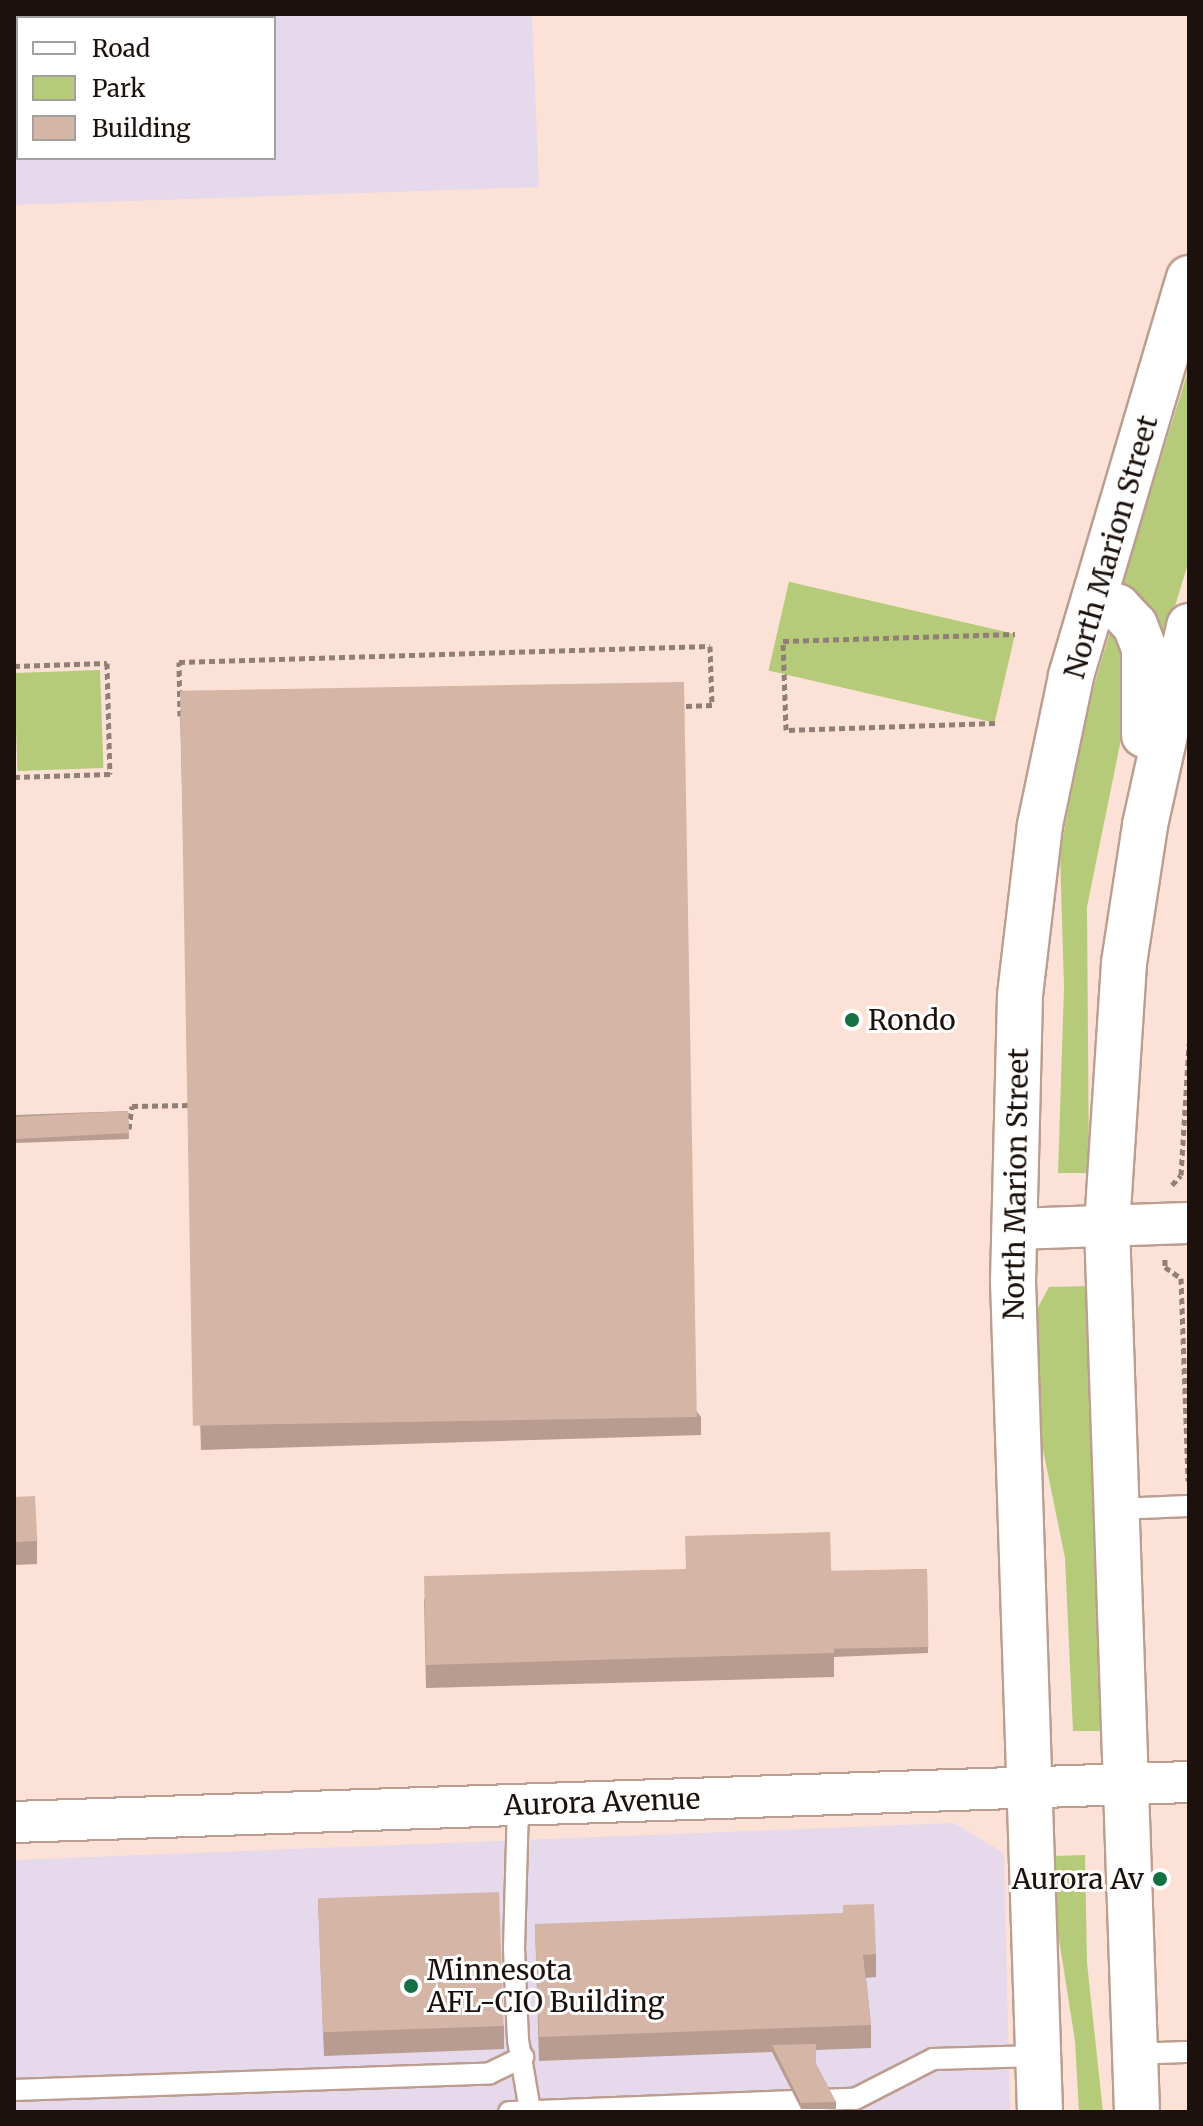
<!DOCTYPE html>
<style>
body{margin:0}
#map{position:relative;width:1203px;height:2126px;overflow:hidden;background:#fce2d6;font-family:Merriweather,serif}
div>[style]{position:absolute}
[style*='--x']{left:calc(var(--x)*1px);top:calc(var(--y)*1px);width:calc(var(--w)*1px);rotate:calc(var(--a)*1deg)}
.commercial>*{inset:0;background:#e6d9ec}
.green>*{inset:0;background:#b6cb7a;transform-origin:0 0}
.path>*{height:5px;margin-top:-2.5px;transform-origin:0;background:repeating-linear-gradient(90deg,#917e76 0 6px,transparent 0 10px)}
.roads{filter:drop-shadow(2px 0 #bc9d8f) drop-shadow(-2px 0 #bc9d8f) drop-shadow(0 2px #bc9d8f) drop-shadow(0 -2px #bc9d8f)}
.lane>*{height:20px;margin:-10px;padding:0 10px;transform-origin:10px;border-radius:10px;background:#fff}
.street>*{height:40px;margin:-20px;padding:0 20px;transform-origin:20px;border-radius:20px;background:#fff}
.secondary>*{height:44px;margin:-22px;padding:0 22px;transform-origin:22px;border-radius:22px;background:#fff}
.wall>*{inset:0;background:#b79c8f;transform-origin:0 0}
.building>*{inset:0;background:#d5b5a6;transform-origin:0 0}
.dots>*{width:22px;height:22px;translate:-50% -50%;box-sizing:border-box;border:4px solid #fff;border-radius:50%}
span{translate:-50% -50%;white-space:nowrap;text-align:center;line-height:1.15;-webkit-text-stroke:6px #fff;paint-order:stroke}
.street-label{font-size:28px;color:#1c110c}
.poi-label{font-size:28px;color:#1c110c}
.left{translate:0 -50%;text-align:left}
.right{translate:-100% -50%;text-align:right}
.frame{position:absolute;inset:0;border:16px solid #1c110c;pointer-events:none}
.legend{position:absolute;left:16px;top:16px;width:260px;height:144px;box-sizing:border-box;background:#fff;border:2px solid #a4a09e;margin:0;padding:10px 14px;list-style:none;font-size:24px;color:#1c110c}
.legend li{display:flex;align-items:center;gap:16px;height:40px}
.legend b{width:40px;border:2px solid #a4a09e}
</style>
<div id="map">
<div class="commercial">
<div style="clip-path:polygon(evenodd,14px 14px,532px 14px,539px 187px,14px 205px,14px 14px,18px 18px,274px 18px,274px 158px,18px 158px,18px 18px)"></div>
<div style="clip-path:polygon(954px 1823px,1004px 1853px,1010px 2112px,14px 2112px,14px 1860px)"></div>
</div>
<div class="green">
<div style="clip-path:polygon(1189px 368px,1189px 560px,1163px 646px,1121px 587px)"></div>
<div style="clip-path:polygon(1111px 629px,1119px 629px,1130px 695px,1087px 907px,1089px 1168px,1087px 1173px,1058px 1173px,1064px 988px,1060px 851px,1090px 699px)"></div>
<div style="left:1015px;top:634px;width:91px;height:232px;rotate:103deg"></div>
<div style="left:100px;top:670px;width:98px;height:86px;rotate:88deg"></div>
<div style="clip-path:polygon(1089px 1286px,1105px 1731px,1073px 1731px,1065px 1558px,1039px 1430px,1036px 1311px,1049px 1287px)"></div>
<div style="clip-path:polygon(1085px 1855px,1087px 1963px,1103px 2112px,1079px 2112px,1075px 2041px,1053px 1901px,1053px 1856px)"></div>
</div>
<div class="path">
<div style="--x:14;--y:666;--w:93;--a:-1.8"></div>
<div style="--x:107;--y:663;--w:111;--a:88.5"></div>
<div style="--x:110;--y:774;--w:96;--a:178.2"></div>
<div style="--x:180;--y:716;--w:54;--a:-91.1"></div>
<div style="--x:179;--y:662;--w:531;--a:-1.73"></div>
<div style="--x:710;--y:646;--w:59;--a:88.1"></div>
<div style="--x:712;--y:705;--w:27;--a:178"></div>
<div style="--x:995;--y:723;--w:209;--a:178.1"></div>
<div style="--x:786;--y:730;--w:89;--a:-91.9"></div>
<div style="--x:783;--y:641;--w:232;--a:-1.7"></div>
<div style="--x:129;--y:1129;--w:23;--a:-83"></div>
<div style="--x:132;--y:1106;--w:59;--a:-1"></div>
<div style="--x:1172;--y:1185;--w:13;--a:-48"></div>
<div style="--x:1181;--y:1175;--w:131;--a:-86.5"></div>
<div style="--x:1165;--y:1259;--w:8;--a:90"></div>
<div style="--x:1165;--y:1267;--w:19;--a:35"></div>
<div style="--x:1181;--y:1278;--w:203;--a:88"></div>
</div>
<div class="roads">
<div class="lane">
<div style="--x:1116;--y:1509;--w:73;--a:-2.4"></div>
<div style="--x:518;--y:1805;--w:143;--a:91.6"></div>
<div style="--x:514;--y:1948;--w:92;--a:87.5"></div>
<div style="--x:518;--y:2040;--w:71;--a:80.3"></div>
<div style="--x:1134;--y:2054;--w:55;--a:-2.1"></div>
<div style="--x:14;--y:2090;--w:476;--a:-2"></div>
<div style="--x:490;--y:2073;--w:37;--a:-26"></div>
<div style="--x:509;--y:2112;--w:346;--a:-2.2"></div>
<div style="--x:855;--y:2099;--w:88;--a:-27.1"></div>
<div style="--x:933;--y:2059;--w:104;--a:-1.7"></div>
</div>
<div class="street">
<div style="--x:1013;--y:1229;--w:176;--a:-2"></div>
<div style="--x:14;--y:1822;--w:1176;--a:-1.95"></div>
</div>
<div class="secondary">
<div style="--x:1094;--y:599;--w:25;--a:18"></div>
<div style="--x:1118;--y:607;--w:25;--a:47"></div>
<div style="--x:1135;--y:625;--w:25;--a:69"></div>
<div style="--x:1144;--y:648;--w:87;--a:90"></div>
<div style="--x:1040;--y:2112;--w:830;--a:-91.86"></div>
<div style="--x:1013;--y:1282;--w:287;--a:-88.6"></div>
<div style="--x:1020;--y:995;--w:171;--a:-83.3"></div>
<div style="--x:1040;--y:825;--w:152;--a:-78.2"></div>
<div style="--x:1071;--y:676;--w:415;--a:-73.5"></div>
<div style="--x:1137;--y:2112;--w:887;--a:-91.94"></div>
<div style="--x:1107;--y:1226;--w:264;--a:-86.3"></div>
<div style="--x:1124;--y:963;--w:140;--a:-81.3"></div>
<div style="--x:1145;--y:825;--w:204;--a:-77.5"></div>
</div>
</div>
<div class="wall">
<div style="left:14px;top:14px;width:6px;height:71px;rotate:45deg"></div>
<div style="clip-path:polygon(180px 716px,701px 1417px,701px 1435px,201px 1450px)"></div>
<div style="left:128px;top:1111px;width:28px;height:114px;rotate:88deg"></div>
<div style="clip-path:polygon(14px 1497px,37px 1541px,37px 1564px,14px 1565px)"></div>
<div style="clip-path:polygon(927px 1569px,928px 1653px,834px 1657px,834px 1677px,426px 1688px,424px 1599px,831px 1572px)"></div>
<div style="clip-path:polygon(318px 1899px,504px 2026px,504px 2049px,324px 2056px)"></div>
<div style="clip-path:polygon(535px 1924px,876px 1954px,876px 1977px,866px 1978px,871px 2025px,871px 2048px,816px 2050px,816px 2064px,836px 2102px,836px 2109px,801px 2109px,772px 2052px,539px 2061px)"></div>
</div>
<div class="building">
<div style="clip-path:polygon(14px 14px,147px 14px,147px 18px,18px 18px,18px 66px,14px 66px)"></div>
<div style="left:684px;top:682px;width:735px;height:504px;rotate:89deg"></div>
<div style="left:128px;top:1111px;width:22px;height:114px;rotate:87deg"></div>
<div style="left:35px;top:1496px;width:45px;height:21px;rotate:87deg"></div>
<div style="clip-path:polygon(830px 1532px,834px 1653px,426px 1665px,424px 1576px,686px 1569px,685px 1536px)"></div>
<div style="left:927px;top:1569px;width:78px;height:96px;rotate:89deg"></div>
<div style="left:499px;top:1892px;width:134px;height:181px;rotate:88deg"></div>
<div style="clip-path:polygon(874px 1904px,876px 1954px,863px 1955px,871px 2025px,539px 2037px,535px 1924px,843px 1913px,843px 1905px)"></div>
<div style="clip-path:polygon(816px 2044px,816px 2064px,836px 2102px,801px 2103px,772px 2045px)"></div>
</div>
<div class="dots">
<div style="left:852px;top:1020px;background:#157044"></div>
<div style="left:1160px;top:1879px;background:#157044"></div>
<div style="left:411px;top:1986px;background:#157044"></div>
</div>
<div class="street-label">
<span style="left:1111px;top:547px;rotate:-74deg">North Marion Street</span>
<span style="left:1016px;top:1184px;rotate:-89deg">North Marion Street</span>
<span style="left:602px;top:1802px;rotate:-2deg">Aurora Avenue</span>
</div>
<div class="poi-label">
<span class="left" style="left:868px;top:1020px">Rondo</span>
<span class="right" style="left:1144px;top:1879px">Aurora Av</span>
<span class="left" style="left:427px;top:1986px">Minnesota<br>AFL-CIO Building</span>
</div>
<div class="frame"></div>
<ul class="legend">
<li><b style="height:10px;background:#fff"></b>Road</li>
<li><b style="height:22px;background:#b6cb7a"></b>Park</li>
<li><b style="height:22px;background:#d5b5a6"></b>Building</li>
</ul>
</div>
